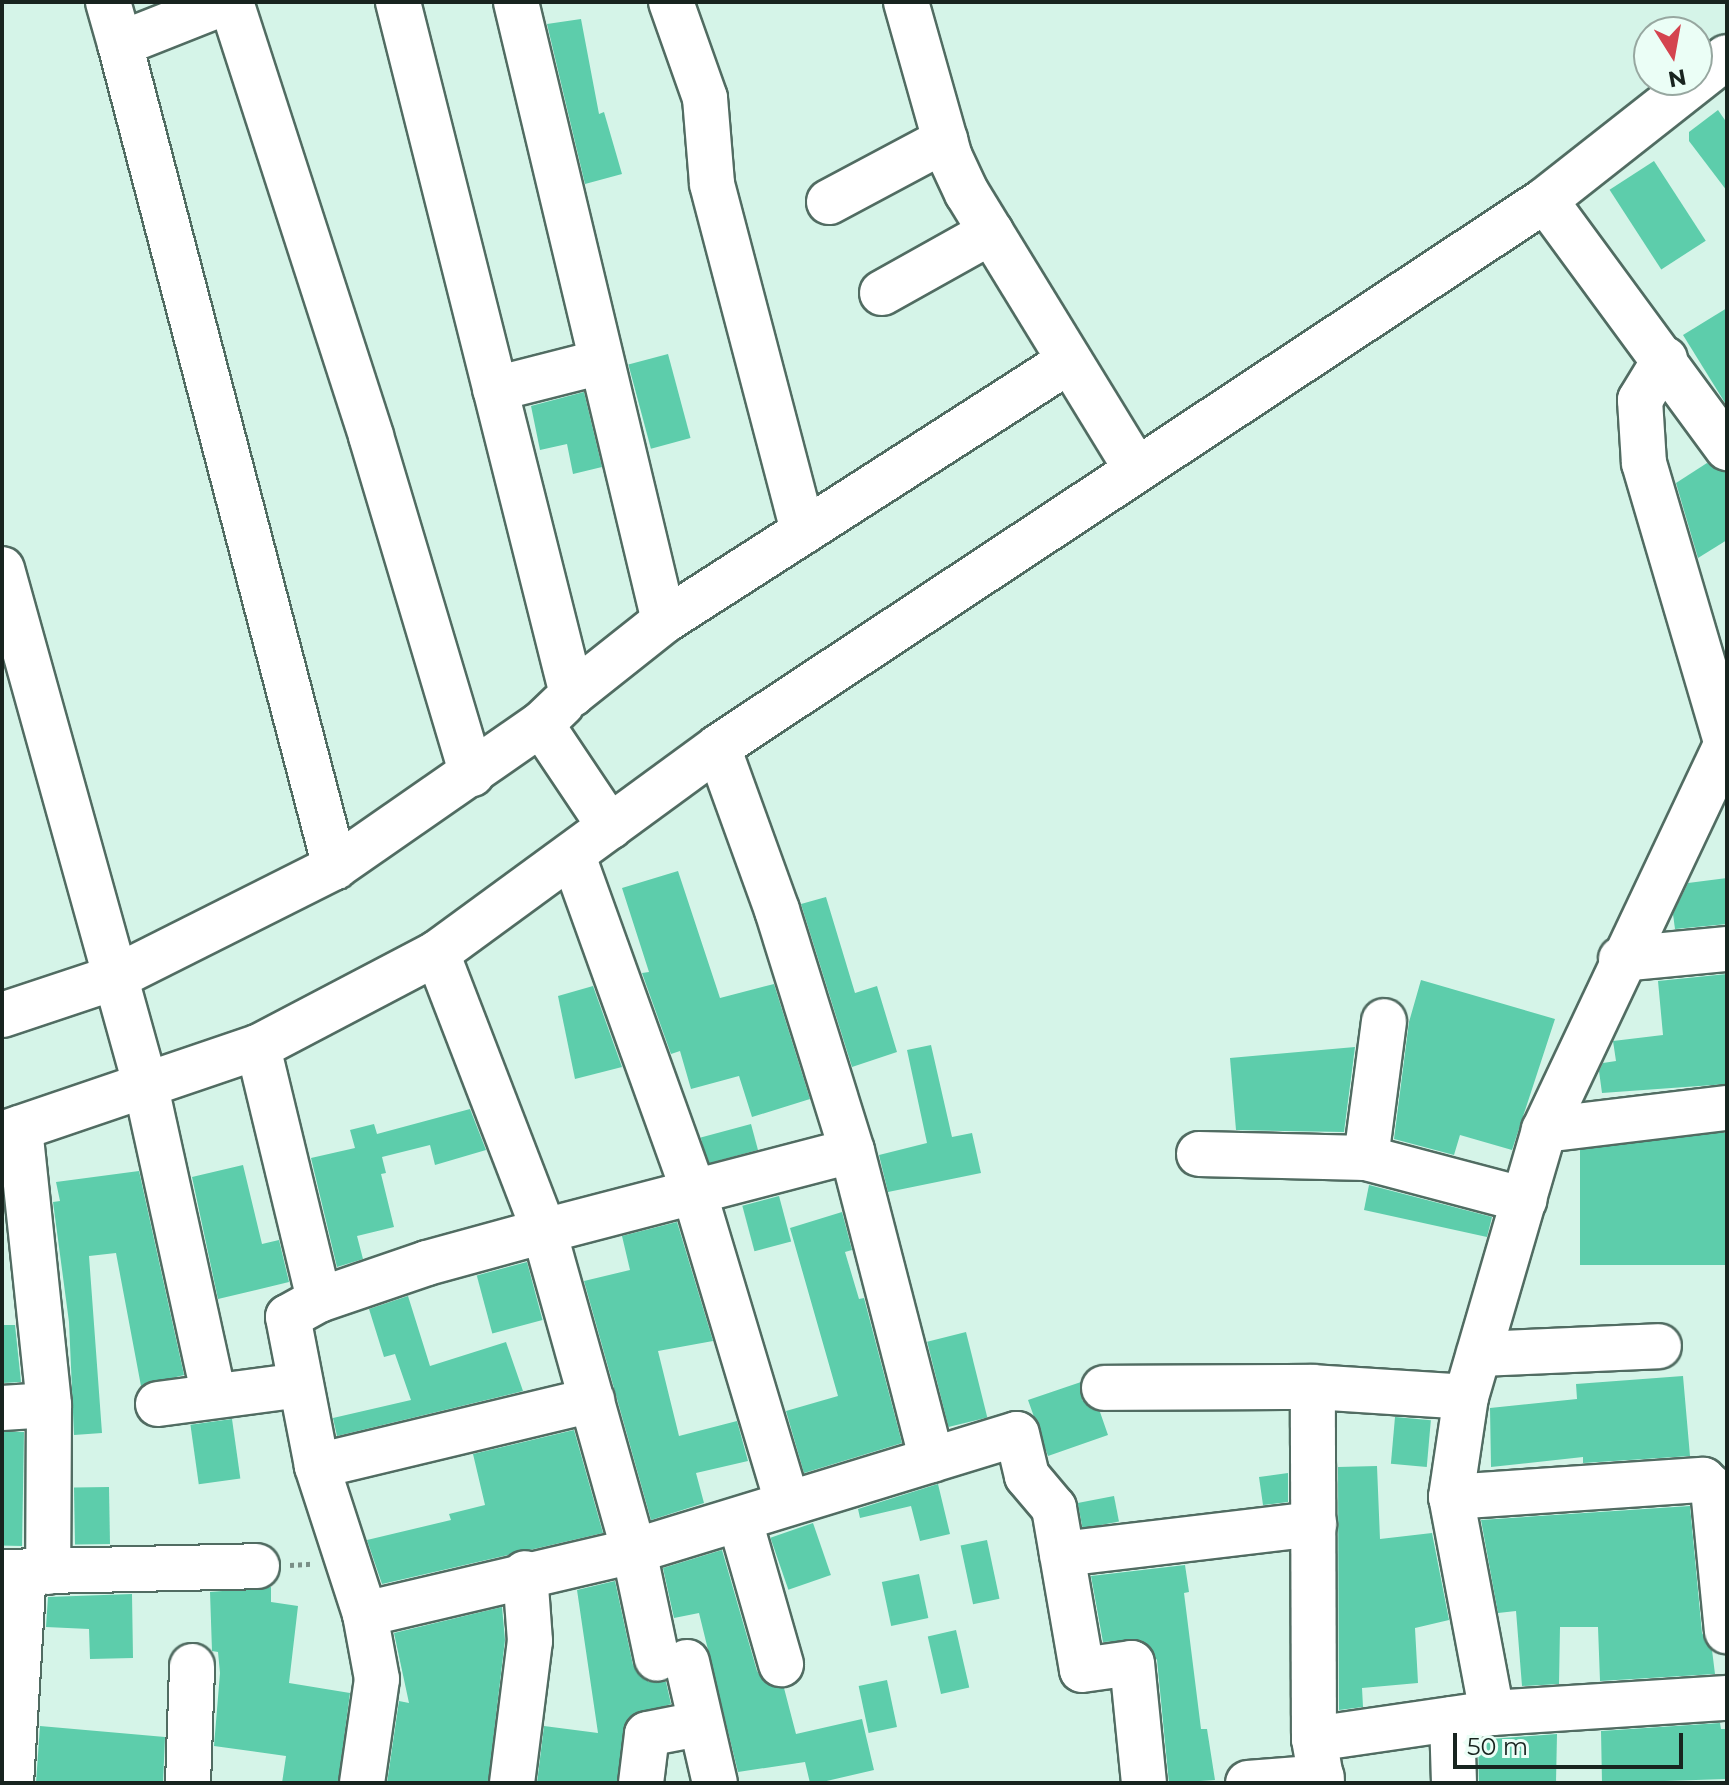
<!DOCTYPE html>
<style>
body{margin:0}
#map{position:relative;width:1729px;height:1785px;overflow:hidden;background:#d5f4e8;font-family:Montserrat,sans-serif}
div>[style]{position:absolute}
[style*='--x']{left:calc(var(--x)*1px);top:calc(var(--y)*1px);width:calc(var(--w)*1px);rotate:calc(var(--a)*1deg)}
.building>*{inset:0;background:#5dcdab;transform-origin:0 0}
.path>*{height:5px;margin-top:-2.5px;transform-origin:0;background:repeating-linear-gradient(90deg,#7a8f87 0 4px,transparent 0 8px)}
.roads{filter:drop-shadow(2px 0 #516c62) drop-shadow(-2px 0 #516c62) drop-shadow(0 2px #516c62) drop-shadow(0 -2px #516c62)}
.minor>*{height:44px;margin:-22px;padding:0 22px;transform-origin:22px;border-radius:22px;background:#fff}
span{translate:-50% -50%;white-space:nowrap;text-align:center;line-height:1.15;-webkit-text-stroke:7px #ebfef6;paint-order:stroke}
.frame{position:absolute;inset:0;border:4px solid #18241f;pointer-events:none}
.north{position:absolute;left:1633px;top:16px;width:80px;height:80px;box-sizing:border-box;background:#ebfef6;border:2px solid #97a7a0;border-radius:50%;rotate:169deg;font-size:22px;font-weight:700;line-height:32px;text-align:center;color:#18241f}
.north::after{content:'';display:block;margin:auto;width:28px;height:36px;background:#d4444f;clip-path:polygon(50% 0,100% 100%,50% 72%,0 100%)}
.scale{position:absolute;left:1453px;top:1733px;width:230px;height:36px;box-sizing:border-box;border:4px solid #18241f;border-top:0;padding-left:10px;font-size:24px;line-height:28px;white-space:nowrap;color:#18241f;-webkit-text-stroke:6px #ebfef6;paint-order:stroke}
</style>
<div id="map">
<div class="building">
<div style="clip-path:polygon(581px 19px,599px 114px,604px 112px,622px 174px,585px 184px,547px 24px)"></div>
<div style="clip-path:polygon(1718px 110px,1727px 123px,1727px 191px,1689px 141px,1689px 132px)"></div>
<div style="left:1654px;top:161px;width:95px;height:53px;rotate:57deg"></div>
<div style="clip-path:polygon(1727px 308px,1727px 406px,1683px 335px)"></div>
<div style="left:668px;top:354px;width:87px;height:41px;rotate:75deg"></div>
<div style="clip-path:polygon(584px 392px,602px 467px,573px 474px,567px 444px,540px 450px,531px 406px)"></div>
<div style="clip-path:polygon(1707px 463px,1727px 473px,1727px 540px,1698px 558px,1676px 483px)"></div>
<div style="clip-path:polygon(678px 871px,720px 998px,774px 984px,810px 1099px,752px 1117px,739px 1076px,691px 1089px,680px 1051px,671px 1054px,642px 973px,649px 972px,622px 888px)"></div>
<div style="clip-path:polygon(1727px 878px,1727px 924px,1675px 929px,1673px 914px,1688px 883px)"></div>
<div style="clip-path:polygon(826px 897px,855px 993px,877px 986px,897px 1052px,852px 1067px,801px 904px)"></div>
<div style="clip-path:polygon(1727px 974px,1727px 1084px,1602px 1093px,1599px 1071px,1603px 1063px,1616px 1061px,1613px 1041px,1663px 1035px,1658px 981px)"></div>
<div style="clip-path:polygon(1421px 980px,1555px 1019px,1512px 1150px,1460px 1135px,1454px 1155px,1394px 1139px,1409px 1022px)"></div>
<div style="clip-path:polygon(593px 986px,622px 1067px,575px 1079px,558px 996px)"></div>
<div style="clip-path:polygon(931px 1045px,952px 1137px,972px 1133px,981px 1173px,888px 1192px,879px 1155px,927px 1143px,907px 1050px)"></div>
<div style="clip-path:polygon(1355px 1047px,1344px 1132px,1236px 1130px,1230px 1058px)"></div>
<div style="clip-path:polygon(470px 1109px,486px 1150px,435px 1165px,430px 1145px,382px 1157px,386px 1173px,381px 1174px,394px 1227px,357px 1236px,363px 1259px,337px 1267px,311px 1158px,355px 1148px,350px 1130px,374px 1124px,377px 1134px)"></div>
<div style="left:751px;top:1124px;width:27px;height:52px;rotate:75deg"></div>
<div style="left:1727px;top:1133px;width:132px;height:147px;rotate:90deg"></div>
<div style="clip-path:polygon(243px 1165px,262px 1244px,279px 1240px,289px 1282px,218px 1299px,192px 1177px)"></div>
<div style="clip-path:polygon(139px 1171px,184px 1375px,141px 1386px,116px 1253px,89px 1256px,102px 1433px,74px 1435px,69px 1322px,53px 1202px,60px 1201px,56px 1182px)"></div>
<div style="clip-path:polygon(1369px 1185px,1492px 1217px,1487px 1237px,1364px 1210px)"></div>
<div style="left:779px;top:1196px;width:47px;height:38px;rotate:75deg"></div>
<div style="clip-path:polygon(842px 1212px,852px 1250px,845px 1252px,859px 1299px,864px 1298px,902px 1443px,804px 1473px,786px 1411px,838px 1396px,790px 1228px)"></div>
<div style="clip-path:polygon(677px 1222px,713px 1341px,658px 1351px,679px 1436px,737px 1421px,748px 1461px,696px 1473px,704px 1503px,651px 1520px,584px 1281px,630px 1270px,622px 1236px)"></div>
<div style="left:527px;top:1262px;width:60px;height:52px;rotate:75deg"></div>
<div style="clip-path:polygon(408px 1296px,430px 1366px,506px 1342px,523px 1391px,337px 1436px,333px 1418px,411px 1400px,395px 1354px,384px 1357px,369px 1309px)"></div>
<div style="clip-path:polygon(2px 1325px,15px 1325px,21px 1382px,2px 1383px)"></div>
<div style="left:966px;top:1332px;width:88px;height:40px;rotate:76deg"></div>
<div style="clip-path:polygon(1683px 1376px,1690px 1456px,1583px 1463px,1583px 1457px,1491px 1467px,1490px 1408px,1577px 1399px,1576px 1384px)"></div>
<div style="clip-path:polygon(1081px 1382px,1082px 1400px,1100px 1412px,1108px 1435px,1048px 1456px,1028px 1400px)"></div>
<div style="left:1395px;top:1417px;width:36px;height:47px;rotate:5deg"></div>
<div style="left:232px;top:1419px;width:60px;height:42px;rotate:82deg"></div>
<div style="clip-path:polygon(574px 1430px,603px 1533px,382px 1584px,367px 1540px,451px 1520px,449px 1514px,485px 1505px,473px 1454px)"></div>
<div style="left:24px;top:1432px;width:114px;height:22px;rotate:91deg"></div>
<div style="clip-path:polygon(1377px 1466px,1380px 1539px,1432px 1533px,1449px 1620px,1415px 1628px,1418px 1683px,1362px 1688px,1363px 1707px,1339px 1710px,1338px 1467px)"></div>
<div style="clip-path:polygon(1288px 1473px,1288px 1502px,1263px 1505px,1259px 1477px)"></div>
<div style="clip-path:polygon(938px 1484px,950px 1534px,920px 1541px,911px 1506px,860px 1518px,858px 1509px)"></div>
<div style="left:109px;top:1487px;width:57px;height:35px;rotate:89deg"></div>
<div style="left:1114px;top:1496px;width:26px;height:37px;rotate:79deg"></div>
<div style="clip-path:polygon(1690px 1506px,1702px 1633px,1712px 1650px,1715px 1674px,1600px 1681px,1598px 1627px,1560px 1627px,1559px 1684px,1522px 1686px,1516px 1611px,1498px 1613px,1481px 1520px)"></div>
<div style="left:813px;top:1523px;width:55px;height:45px;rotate:71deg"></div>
<div style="left:987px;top:1540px;width:60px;height:27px;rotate:78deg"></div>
<div style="clip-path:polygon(722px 1550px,757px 1671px,764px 1682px,784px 1688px,796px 1734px,862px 1719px,874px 1770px,818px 1783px,810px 1783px,805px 1762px,738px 1772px,699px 1613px,674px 1618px,663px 1568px)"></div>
<div style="clip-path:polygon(1185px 1565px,1189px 1592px,1184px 1593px,1201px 1729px,1207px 1729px,1215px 1780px,1169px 1783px,1157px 1660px,1141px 1640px,1103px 1642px,1091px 1576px)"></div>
<div style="left:919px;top:1574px;width:45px;height:38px;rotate:78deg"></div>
<div style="clip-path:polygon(615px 1581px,633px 1665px,649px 1682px,666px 1682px,671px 1704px,628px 1718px,617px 1783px,537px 1783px,544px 1726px,598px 1733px,577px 1590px)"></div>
<div style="clip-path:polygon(271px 1587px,271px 1602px,298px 1606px,289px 1683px,350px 1693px,338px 1783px,282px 1783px,286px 1756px,214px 1746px,220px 1673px,218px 1652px,212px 1651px,210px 1592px)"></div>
<div style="clip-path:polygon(132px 1594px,133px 1658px,90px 1659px,89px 1629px,46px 1627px,48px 1597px)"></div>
<div style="clip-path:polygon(502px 1607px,505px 1640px,488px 1783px,387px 1783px,399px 1701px,409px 1703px,394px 1633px)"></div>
<div style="left:956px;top:1630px;width:59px;height:29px;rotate:77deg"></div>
<div style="left:887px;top:1680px;width:48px;height:29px;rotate:78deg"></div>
<div style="clip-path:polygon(1720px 1723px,1721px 1729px,1727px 1729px,1727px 1779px,1602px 1783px,1601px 1731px)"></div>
<div style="clip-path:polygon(40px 1726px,165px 1737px,163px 1783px,36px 1783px)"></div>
<div style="clip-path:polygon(1557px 1734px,1556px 1783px,1479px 1783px,1478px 1740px)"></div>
</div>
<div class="path">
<div style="--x:290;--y:1565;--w:22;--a:-3"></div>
</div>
<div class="roads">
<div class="minor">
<div style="--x:108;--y:2;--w:44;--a:74.1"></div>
<div style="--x:120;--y:44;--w:114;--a:-21.6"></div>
<div style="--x:231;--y:2;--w:456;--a:72.1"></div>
<div style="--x:371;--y:436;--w:353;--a:73.4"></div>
<div style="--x:398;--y:2;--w:714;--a:75.89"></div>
<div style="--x:572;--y:694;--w:117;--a:-38.4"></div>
<div style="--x:664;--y:621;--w:636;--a:-103.45"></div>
<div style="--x:671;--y:2;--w:102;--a:70.5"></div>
<div style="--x:705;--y:98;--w:86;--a:85.3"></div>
<div style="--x:712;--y:184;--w:359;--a:75.3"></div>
<div style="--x:906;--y:2;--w:161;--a:74.2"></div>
<div style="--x:950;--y:157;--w:40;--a:65"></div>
<div style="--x:967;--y:193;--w:324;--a:58.5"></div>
<div style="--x:120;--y:44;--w:851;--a:75.36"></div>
<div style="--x:1545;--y:200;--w:308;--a:53.7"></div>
<div style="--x:829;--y:202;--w:132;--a:-28.1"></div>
<div style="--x:882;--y:293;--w:125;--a:-29.2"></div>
<div style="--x:1665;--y:359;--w:48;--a:121.4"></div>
<div style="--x:1640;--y:400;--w:63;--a:86.4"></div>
<div style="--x:1644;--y:463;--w:291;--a:73.6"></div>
<div style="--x:495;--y:389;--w:109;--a:-14.3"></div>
<div style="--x:2;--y:569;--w:538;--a:74.46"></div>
<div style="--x:146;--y:1087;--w:315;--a:77.6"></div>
<div style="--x:664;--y:621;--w:481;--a:-32.7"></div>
<div style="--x:562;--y:704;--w:29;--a:136"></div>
<div style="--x:541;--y:724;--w:124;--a:56.2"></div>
<div style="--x:573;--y:856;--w:360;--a:70.2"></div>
<div style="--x:695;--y:1195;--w:320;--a:73.3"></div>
<div style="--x:437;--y:953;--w:298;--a:68.9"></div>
<div style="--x:544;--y:1231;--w:318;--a:-14.6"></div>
<div style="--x:852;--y:1151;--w:252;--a:-107.3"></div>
<div style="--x:777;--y:910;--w:173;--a:-109.9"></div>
<div style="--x:1621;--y:959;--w:106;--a:-5.4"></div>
<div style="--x:2;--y:1015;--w:120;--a:-18.4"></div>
<div style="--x:116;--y:977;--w:245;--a:-26.7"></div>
<div style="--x:335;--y:867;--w:251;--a:-34.8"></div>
<div style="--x:258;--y:1047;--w:260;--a:76.4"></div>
<div style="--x:20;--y:1128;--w:279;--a:84"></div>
<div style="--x:49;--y:1405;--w:167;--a:90.3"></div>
<div style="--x:1544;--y:1130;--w:184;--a:-6.9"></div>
<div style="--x:2;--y:1134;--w:270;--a:-18.8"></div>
<div style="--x:258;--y:1047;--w:202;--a:-27.7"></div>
<div style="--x:437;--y:953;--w:348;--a:-36.2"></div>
<div style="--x:718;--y:747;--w:992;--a:-33.48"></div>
<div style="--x:1545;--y:200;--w:231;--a:-38.2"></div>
<div style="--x:852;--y:1151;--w:319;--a:75.5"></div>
<div style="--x:1199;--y:1154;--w:167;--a:1.4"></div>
<div style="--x:1366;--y:1158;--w:164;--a:14.8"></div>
<div style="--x:1366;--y:1158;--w:138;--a:-82.5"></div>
<div style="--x:1479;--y:1354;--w:180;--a:-2.5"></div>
<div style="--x:1104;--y:1388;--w:209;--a:-0.3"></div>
<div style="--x:158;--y:1404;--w:144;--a:-7.6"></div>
<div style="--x:2;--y:1408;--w:47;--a:-3.7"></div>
<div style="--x:317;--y:1466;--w:283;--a:-13.5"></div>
<div style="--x:1451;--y:1497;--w:253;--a:-3.9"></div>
<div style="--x:1703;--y:1480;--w:13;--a:42"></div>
<div style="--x:1713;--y:1489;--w:143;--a:84.4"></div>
<div style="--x:740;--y:1521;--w:149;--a:74"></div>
<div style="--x:1062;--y:1554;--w:254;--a:-6.8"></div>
<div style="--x:2;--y:1572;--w:255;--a:-1.3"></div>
<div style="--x:365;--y:1614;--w:156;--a:-108"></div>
<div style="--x:317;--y:1466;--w:152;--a:-101"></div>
<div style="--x:288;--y:1317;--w:35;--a:-29"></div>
<div style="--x:319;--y:1300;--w:114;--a:-18.9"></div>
<div style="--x:427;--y:1263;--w:121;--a:-15.3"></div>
<div style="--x:544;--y:1231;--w:332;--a:74.3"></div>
<div style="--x:634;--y:1551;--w:110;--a:78"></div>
<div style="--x:687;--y:1662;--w:124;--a:77"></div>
<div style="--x:1492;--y:1713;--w:220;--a:-100.7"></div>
<div style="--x:1451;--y:1497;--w:101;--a:-81.5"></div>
<div style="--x:1466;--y:1397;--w:278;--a:-73.7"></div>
<div style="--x:1544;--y:1130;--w:429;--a:-64.7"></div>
<div style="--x:1452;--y:1719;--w:64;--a:88.2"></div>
<div style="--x:1314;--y:1739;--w:180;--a:-8.3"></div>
<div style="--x:1492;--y:1713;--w:235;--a:-3.7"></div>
<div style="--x:11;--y:1783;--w:211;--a:-86.5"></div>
<div style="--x:188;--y:1783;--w:117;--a:-88"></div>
<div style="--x:362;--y:1783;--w:105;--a:-81.8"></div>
<div style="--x:377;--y:1679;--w:66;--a:-100.5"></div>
<div style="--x:365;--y:1614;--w:276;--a:-13.2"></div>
<div style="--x:634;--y:1551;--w:400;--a:-17"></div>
<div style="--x:1017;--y:1434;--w:43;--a:76.6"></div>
<div style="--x:1027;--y:1476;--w:42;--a:49.8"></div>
<div style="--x:1054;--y:1508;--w:164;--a:80.2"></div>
<div style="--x:1082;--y:1670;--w:50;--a:-8"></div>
<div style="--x:1132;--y:1663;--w:121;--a:84.3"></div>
<div style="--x:512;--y:1783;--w:143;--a:-82.8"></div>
<div style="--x:530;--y:1641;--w:68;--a:-94.2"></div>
<div style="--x:641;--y:1783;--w:49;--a:-83"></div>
<div style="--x:647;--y:1734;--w:53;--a:-10.9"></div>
<div style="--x:1248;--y:1783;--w:74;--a:-4.6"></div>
<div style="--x:1322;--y:1783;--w:45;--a:-100.3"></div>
<div style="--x:1314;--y:1739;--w:352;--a:-90.2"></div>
<div style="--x:1313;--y:1387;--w:153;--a:3.7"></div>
</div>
</div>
<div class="frame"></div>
<div class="north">N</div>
<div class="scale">50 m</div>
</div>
